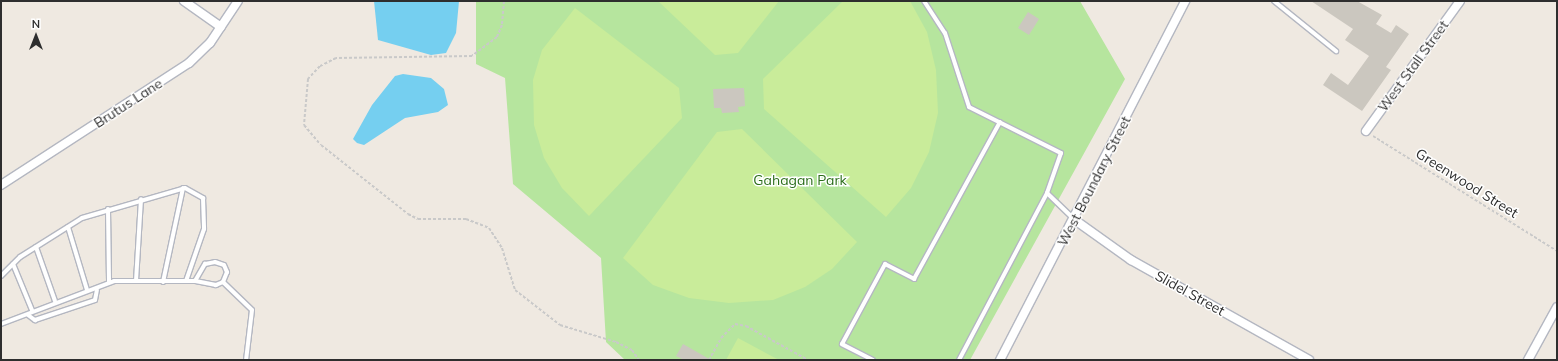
<!DOCTYPE html>
<style>
body{margin:0}
#map{position:relative;width:1558px;height:361px;overflow:hidden;background:#efe9e1;font-family:Mulish,sans-serif}
div>[style]{position:absolute}
[style*='--x']{left:calc(var(--x)*1px);top:calc(var(--y)*1px);width:calc(var(--w)*1px);rotate:calc(var(--a)*1deg)}
.green>*{inset:0;background:#b6e59e}
.pitch>*{inset:0;background:#c9ec9a}
.water>*{inset:0;background:#75cff0}
.building>*{inset:0;background:#cbc7bf;transform-origin:0 0}
.path>*{height:2px;margin-top:-1px;transform-origin:0;background:repeating-linear-gradient(90deg,#c9c9c9 0 3px,transparent 0 5px)}
.roads{filter:drop-shadow(1px 0 #b4b7c1) drop-shadow(-1px 0 #b4b7c1) drop-shadow(0 1px #b4b7c1) drop-shadow(0 -1px #b4b7c1)}
.service>*{height:4px;margin:-2px;padding:0 2px;transform-origin:2px;border-radius:2px;background:#fff}
.minor>*{height:8px;margin:-4px;padding:0 4px;transform-origin:4px;border-radius:4px;background:#fff}
span{translate:-50% -50%;white-space:nowrap;text-align:center;line-height:1.15;-webkit-text-stroke:3px #fff;paint-order:stroke}
.street-label{font-size:14px;color:#2e2e2e}
.park-label{font-size:14px;color:#2c6e1b}
.frame{position:absolute;inset:0;border:2px solid #2e2e2e;pointer-events:none}
.north{position:absolute;left:16px;top:16px;width:40px;height:40px;-webkit-text-stroke:3px #fff;paint-order:stroke;rotate:0deg;font-size:11px;font-weight:700;line-height:16px;text-align:center;color:#2e2e2e}
.north::after{content:'';display:block;margin:auto;width:14px;height:18px;background:#2e2e2e;clip-path:polygon(50% 0,100% 100%,50% 72%,0 100%)}
</style>
<div id="map">
<div class="green">
<div style="clip-path:polygon(476px 1px,1080px 1px,1125px 79px,970px 360px,625px 360px,606px 342px,601px 258px,513px 184px,505px 78px,476px 64px)"></div>
</div>
<div class="pitch">
<div style="clip-path:polygon(658px 1px,779px 1px,738px 53px,715px 55px)"></div>
<div style="clip-path:polygon(843px 1px,910px 1px,927px 32px,936px 70px,938px 113px,929px 152px,911px 188px,886px 217px,764px 109px,763px 79px)"></div>
<div style="clip-path:polygon(575px 8px,679px 88px,682px 118px,589px 216px,562px 188px,544px 158px,534px 125px,533px 80px,542px 50px)"></div>
<div style="clip-path:polygon(742px 129px,857px 242px,832px 269px,805px 287px,773px 300px,729px 303px,689px 298px,653px 285px,623px 258px,717px 132px)"></div>
<div style="clip-path:polygon(738px 338px,779px 360px,726px 360px)"></div>
</div>
<div class="water">
<div style="clip-path:polygon(374px 1px,459px 1px,456px 33px,446px 53px,431px 55px,378px 40px)"></div>
<div style="clip-path:polygon(403px 74px,431px 78px,444px 89px,448px 105px,438px 112px,405px 118px,364px 145px,357px 143px,353px 139px,372px 105px,395px 76px)"></div>
</div>
<div class="building">
<div style="clip-path:polygon(1311px 1px,1357px 1px,1382px 15px,1376px 24px,1391px 33px,1396px 25px,1409px 34px,1386px 67px,1391px 70px,1362px 111px,1323px 85px,1331px 73px,1348px 85px,1369px 56px,1345px 40px,1353px 29px)"></div>
<div style="left:1028px;top:12px;width:13px;height:19px;rotate:32deg"></div>
<div style="clip-path:polygon(744px 88px,745px 106px,738px 107px,739px 112px,722px 113px,721px 108px,714px 108px,713px 89px)"></div>
<div style="clip-path:polygon(683px 344px,711px 360px,684px 360px,676px 356px)"></div>
</div>
<div class="path">
<div style="--x:504;--y:1;--w:24;--a:95"></div>
<div style="--x:502;--y:25;--w:13;--a:113"></div>
<div style="--x:497;--y:37;--w:31;--a:143"></div>
<div style="--x:472;--y:56;--w:136;--a:179.2"></div>
<div style="--x:336;--y:58;--w:18;--a:153"></div>
<div style="--x:320;--y:66;--w:18;--a:133"></div>
<div style="--x:308;--y:79;--w:46;--a:95"></div>
<div style="--x:304;--y:125;--w:26;--a:50"></div>
<div style="--x:321;--y:145;--w:111;--a:38.4"></div>
<div style="--x:408;--y:214;--w:11;--a:27"></div>
<div style="--x:418;--y:219;--w:48;--a:0"></div>
<div style="--x:466;--y:219;--w:25;--a:21"></div>
<div style="--x:489;--y:228;--w:24;--a:57"></div>
<div style="--x:502;--y:248;--w:44;--a:72.8"></div>
<div style="--x:515;--y:290;--w:57;--a:37.9"></div>
<div style="--x:560;--y:325;--w:59;--a:16.9"></div>
<div style="--x:616;--y:342;--w:18;--a:27"></div>
<div style="--x:632;--y:350;--w:12;--a:55"></div>
<div style="--x:1373;--y:136;--w:217;--a:32"></div>
<div style="--x:709;--y:360;--w:25;--a:-61"></div>
<div style="--x:721;--y:338;--w:20;--a:-45"></div>
<div style="--x:735;--y:324;--w:11;--a:10"></div>
<div style="--x:746;--y:326;--w:71;--a:28.7"></div>
</div>
<div class="roads">
<div class="service">
<div style="--x:924;--y:1;--w:38;--a:57"></div>
<div style="--x:945;--y:33;--w:78;--a:72"></div>
<div style="--x:969;--y:107;--w:103;--a:26.6"></div>
<div style="--x:1061;--y:153;--w:42;--a:109.3"></div>
<div style="--x:1047;--y:193;--w:36;--a:44"></div>
<div style="--x:1274;--y:1;--w:80;--a:38.9"></div>
<div style="--x:108;--y:209;--w:73;--a:89.2"></div>
<div style="--x:68;--y:227;--w:66;--a:73.2"></div>
<div style="--x:36;--y:247;--w:57;--a:70.6"></div>
<div style="--x:13;--y:264;--w:50;--a:67.6"></div>
<div style="--x:1;--y:276;--w:27;--a:-45"></div>
<div style="--x:20;--y:257;--w:73;--a:-32.2"></div>
<div style="--x:82;--y:218;--w:107;--a:-16.2"></div>
<div style="--x:185;--y:188;--w:21;--a:29"></div>
<div style="--x:203;--y:198;--w:31;--a:88"></div>
<div style="--x:204;--y:229;--w:55;--a:109.1"></div>
<div style="--x:136;--y:281;--w:82;--a:-86.5"></div>
<div style="--x:163;--y:282;--w:96;--a:-78"></div>
<div style="--x:223;--y:282;--w:40;--a:44"></div>
<div style="--x:252;--y:310;--w:50;--a:96.8"></div>
<div style="--x:28;--y:315;--w:9;--a:36"></div>
<div style="--x:35;--y:320;--w:63;--a:-18.4"></div>
<div style="--x:95;--y:300;--w:10;--a:-79"></div>
<div style="--x:1;--y:324;--w:121;--a:-20.8"></div>
<div style="--x:114;--y:281;--w:81;--a:0"></div>
<div style="--x:195;--y:281;--w:20;--a:-60"></div>
<div style="--x:205;--y:264;--w:10;--a:-11"></div>
<div style="--x:215;--y:262;--w:9;--a:18"></div>
<div style="--x:224;--y:265;--w:8;--a:67"></div>
<div style="--x:227;--y:272;--w:11;--a:112"></div>
<div style="--x:223;--y:282;--w:8;--a:157"></div>
<div style="--x:216;--y:285;--w:21;--a:-169"></div>
<div style="--x:873;--y:360;--w:35;--a:-153"></div>
<div style="--x:842;--y:344;--w:91;--a:-61.7"></div>
<div style="--x:885;--y:264;--w:33;--a:27"></div>
<div style="--x:914;--y:279;--w:179;--a:-61.3"></div>
<div style="--x:959;--y:360;--w:189;--a:-62.2"></div>
</div>
<div class="minor">
<div style="--x:184;--y:1;--w:45;--a:35.1"></div>
<div style="--x:1366;--y:131;--w:160;--a:-54.1"></div>
<div style="--x:1;--y:185;--w:224;--a:-33"></div>
<div style="--x:189;--y:63;--w:29;--a:-44"></div>
<div style="--x:210;--y:43;--w:50;--a:-56.3"></div>
<div style="--x:1075;--y:220;--w:69;--a:35.5"></div>
<div style="--x:1131;--y:260;--w:204;--a:29.3"></div>
<div style="--x:1000;--y:360;--w:404;--a:-62.7"></div>
<div style="--x:1528;--y:360;--w:60;--a:-61.3"></div>
</div>
</div>
<div class="street-label">
<span style="left:1413px;top:66px;rotate:-54deg">West Stall Street</span>
<span style="left:128px;top:103px;rotate:-33deg">Brutus Lane</span>
<span style="left:1094px;top:181px;rotate:-63deg">West Boundary Street</span>
<span style="left:1467px;top:183px;rotate:32deg">Greenwood Street</span>
<span style="left:1190px;top:293px;rotate:29deg">Slidel Street</span>
</div>
<div class="park-label">
<span style="left:800px;top:180px">Gahagan Park</span>
</div>
<div class="frame"></div>
<div class="north">N</div>
</div>
